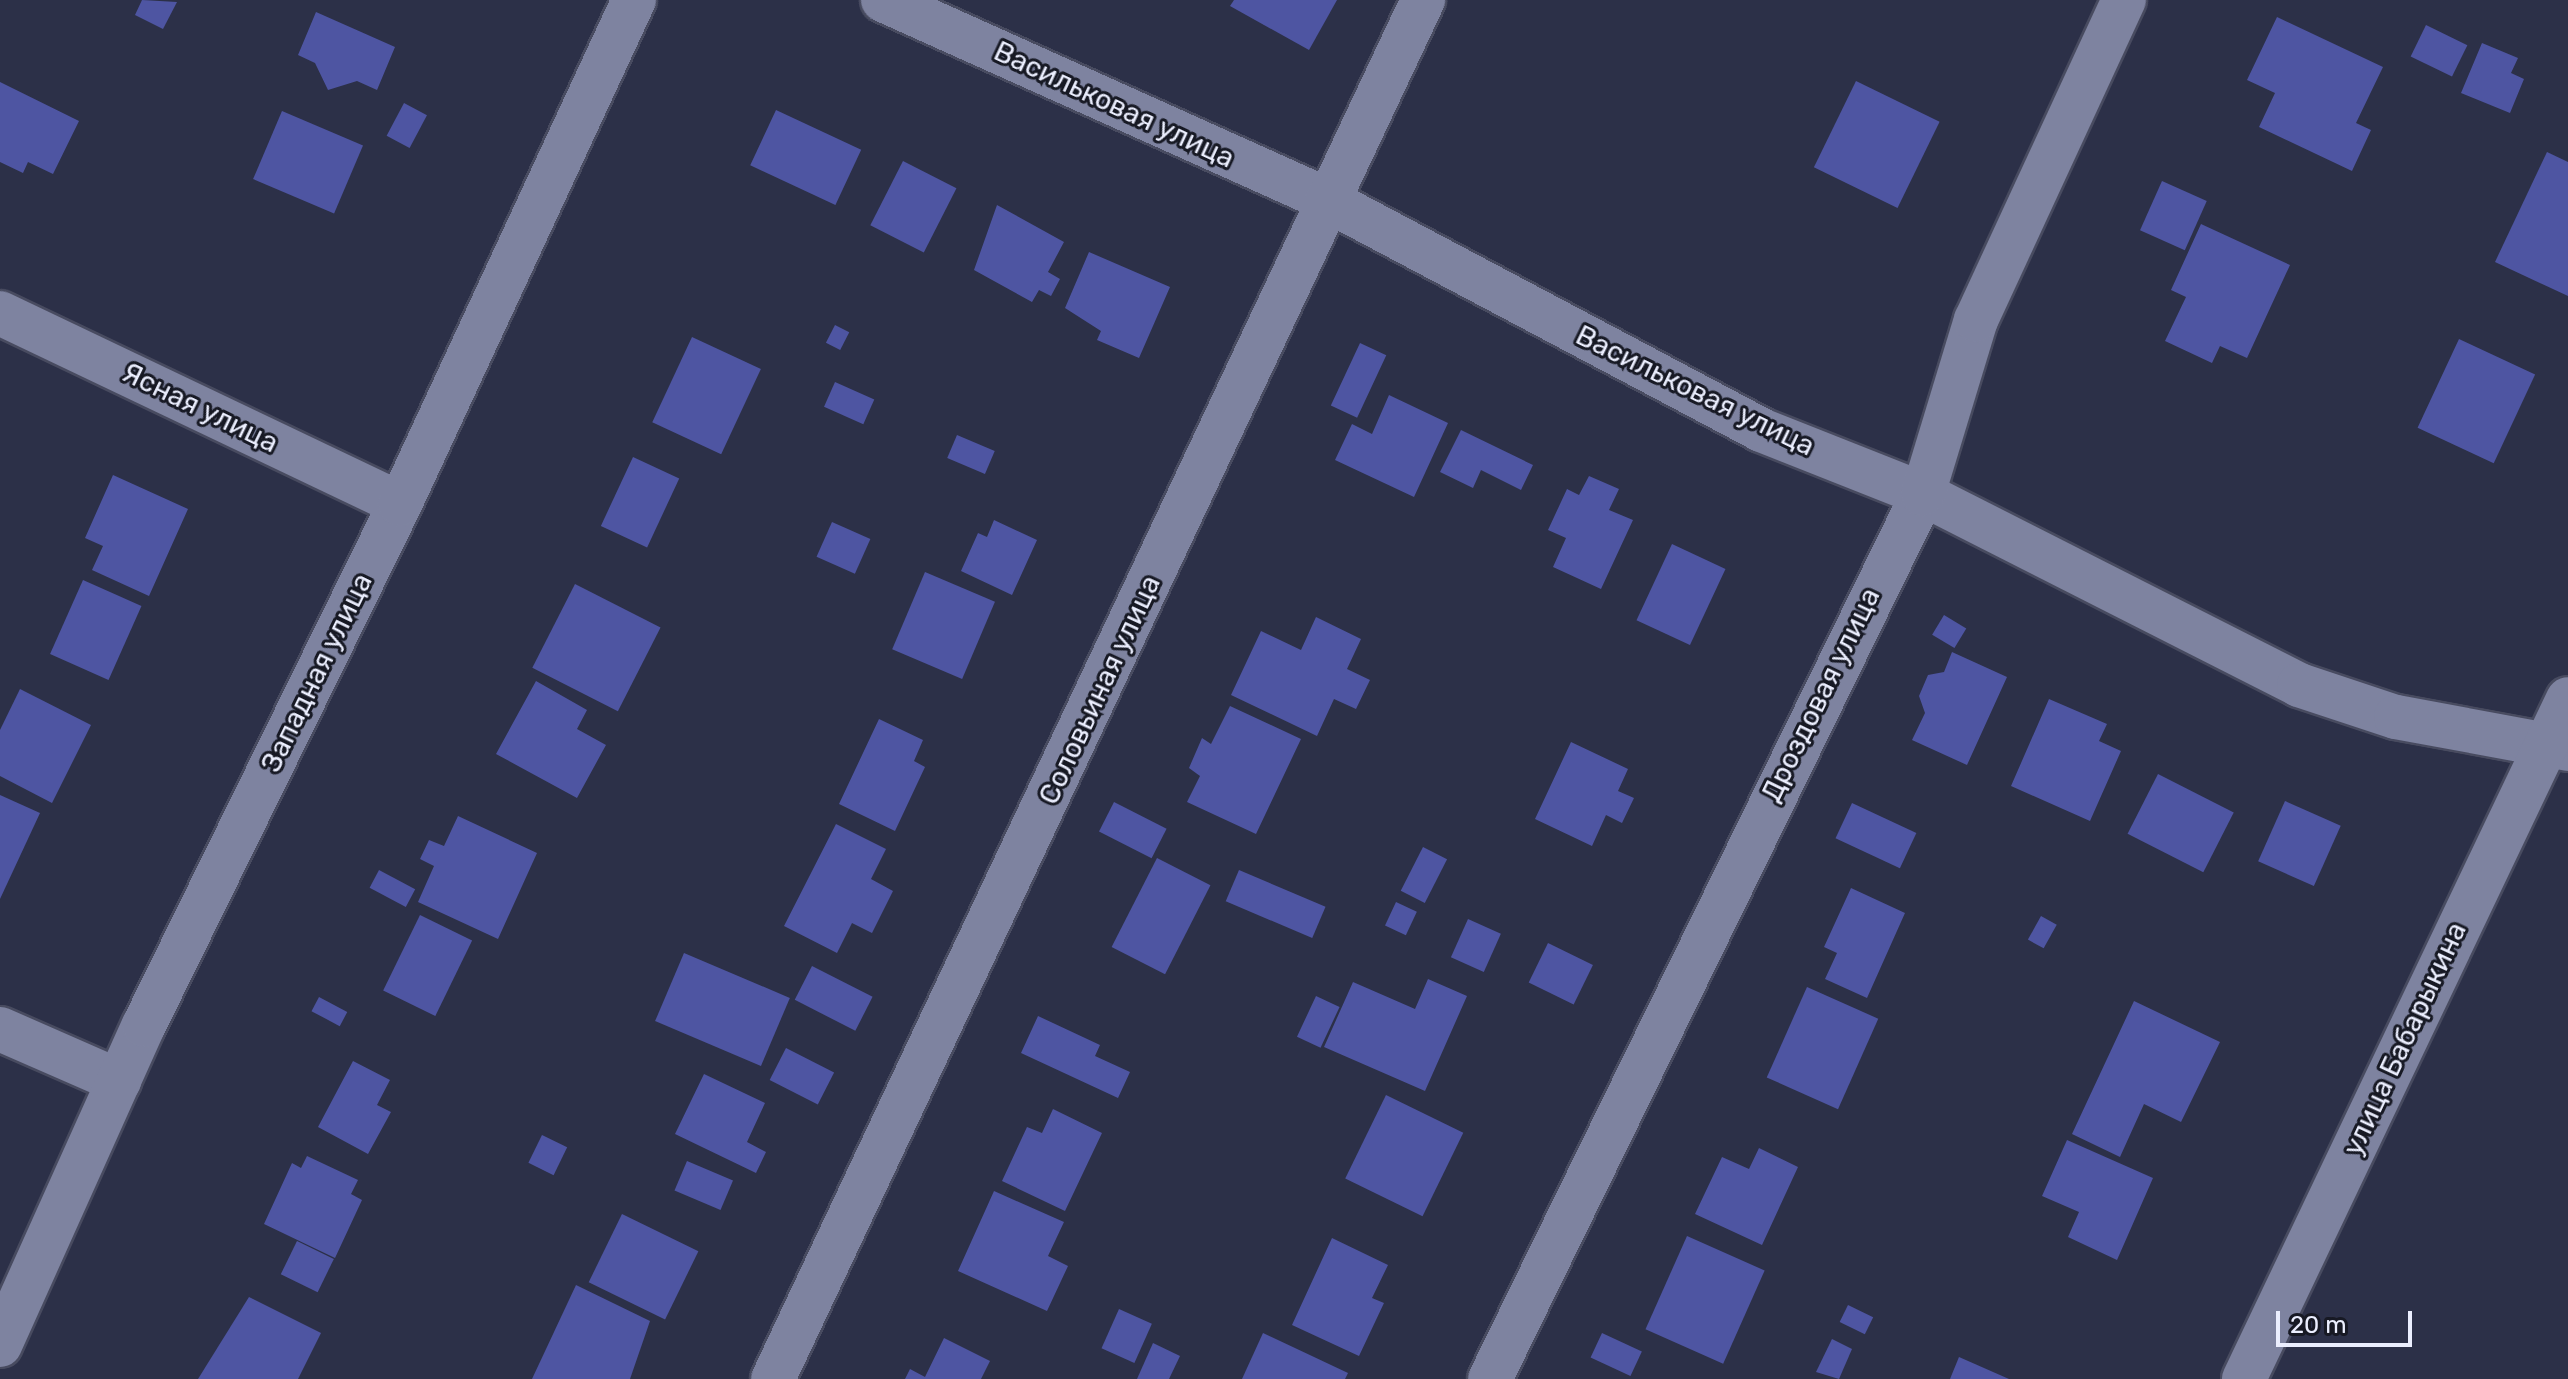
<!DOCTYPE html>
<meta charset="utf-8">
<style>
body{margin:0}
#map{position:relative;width:2568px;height:1379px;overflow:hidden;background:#2c3048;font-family:Rubik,sans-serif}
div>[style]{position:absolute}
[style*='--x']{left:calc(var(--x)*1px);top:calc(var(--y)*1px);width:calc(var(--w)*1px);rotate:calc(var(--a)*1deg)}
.building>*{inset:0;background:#4e55a2;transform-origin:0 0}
.roads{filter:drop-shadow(2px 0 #484b60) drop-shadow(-2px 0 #484b60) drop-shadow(0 2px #484b60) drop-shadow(0 -2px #484b60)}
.minor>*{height:44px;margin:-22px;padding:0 22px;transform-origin:22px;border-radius:22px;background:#7e83a0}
span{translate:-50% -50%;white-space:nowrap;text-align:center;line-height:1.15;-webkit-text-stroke:6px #171924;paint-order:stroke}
.street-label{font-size:28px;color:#ebeefe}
.scale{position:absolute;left:2276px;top:1311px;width:136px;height:36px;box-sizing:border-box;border:4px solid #ebeefe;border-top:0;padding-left:10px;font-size:24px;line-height:28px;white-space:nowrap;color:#ebeefe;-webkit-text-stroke:6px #171924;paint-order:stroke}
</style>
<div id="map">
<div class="building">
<div style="clip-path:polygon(142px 0,177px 2px,163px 29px,135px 15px)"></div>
<div style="clip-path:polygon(1234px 0,1337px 0,1309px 50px,1230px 6px)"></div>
<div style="clip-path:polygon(316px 12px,395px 47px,377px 90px,357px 81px,328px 90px,315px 63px,298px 55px)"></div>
<div style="clip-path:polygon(2277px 17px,2383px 67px,2356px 123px,2371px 130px,2352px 171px,2259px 127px,2275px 93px,2247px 80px)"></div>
<div style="left:2426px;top:25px;width:46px;height:35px;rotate:26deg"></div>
<div style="clip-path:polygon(2482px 43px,2518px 58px,2511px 73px,2524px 79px,2510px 113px,2461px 93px)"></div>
<div style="left:1856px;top:81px;width:93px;height:96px;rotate:26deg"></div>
<div style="clip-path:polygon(0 82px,79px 121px,53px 174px,28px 162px,23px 173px,0 162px)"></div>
<div style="left:404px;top:103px;width:26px;height:37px;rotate:28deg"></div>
<div style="left:776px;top:110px;width:94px;height:61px;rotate:25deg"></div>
<div style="left:282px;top:111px;width:88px;height:74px;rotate:23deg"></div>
<div style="clip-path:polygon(2547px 152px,2568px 162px,2568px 296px,2495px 262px)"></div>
<div style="left:903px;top:161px;width:60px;height:72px;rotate:27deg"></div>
<div style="left:2162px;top:181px;width:49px;height:54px;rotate:24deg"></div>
<div style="clip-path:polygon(997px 205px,1064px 242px,1048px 272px,1060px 279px,1051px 296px,1039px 290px,1032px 302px,974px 270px)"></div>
<div style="clip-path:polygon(2201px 224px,2290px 265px,2247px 358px,2220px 346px,2212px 363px,2165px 341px,2186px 297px,2171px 290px)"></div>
<div style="clip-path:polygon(1089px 252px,1170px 287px,1139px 358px,1097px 340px,1101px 331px,1065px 308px)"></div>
<div style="left:835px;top:325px;width:16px;height:20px;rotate:27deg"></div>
<div style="left:692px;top:337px;width:76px;height:94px;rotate:25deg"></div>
<div style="left:2459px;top:339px;width:84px;height:98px;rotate:25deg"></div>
<div style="left:1360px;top:343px;width:29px;height:69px;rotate:25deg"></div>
<div style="left:835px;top:382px;width:43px;height:27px;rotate:24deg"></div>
<div style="clip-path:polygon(1389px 395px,1448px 423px,1414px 497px,1335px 460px,1352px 424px,1372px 434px)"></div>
<div style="clip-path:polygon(1461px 430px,1533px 465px,1521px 490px,1481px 470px,1473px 488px,1440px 472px)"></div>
<div style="left:957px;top:435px;width:41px;height:25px;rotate:23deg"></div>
<div style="left:633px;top:457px;width:51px;height:76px;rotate:25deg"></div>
<div style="clip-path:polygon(113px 475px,188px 509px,149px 596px,92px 570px,103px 546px,85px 538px)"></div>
<div style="clip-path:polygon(1589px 476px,1619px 489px,1609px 510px,1633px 520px,1601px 589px,1553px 567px,1566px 538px,1548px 530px,1567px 489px,1579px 495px)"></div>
<div style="clip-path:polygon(994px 520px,1037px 540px,1012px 595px,961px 571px,978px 533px,987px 537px)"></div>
<div style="left:832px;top:522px;width:42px;height:38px;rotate:24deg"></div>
<div style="left:1672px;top:544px;width:59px;height:84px;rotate:25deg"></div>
<div style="left:925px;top:572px;width:76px;height:84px;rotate:23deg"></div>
<div style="left:83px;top:580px;width:64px;height:81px;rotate:24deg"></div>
<div style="left:575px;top:584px;width:96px;height:94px;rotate:27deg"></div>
<div style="left:1944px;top:615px;width:26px;height:23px;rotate:31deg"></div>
<div style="clip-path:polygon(1316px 617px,1361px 639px,1347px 669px,1370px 680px,1356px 709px,1334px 699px,1317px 736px,1231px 695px,1261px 631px,1301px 650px)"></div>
<div style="clip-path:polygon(1952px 652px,2007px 677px,1967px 765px,1912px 740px,1925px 713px,1919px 696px,1928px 675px,1944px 672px)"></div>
<div style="clip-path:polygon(536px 681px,587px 710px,577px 729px,606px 745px,577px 798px,496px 754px)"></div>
<div style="clip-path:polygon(20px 689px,91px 725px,52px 803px,0 776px,0 730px)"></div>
<div style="clip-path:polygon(2049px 699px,2107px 724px,2099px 741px,2121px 751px,2090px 821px,2011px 786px)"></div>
<div style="clip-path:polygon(1230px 706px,1301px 739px,1256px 834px,1187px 802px,1200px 776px,1189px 768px,1202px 738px,1211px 744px)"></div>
<div style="clip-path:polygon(879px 719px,923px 740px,914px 761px,925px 767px,895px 831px,839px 804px)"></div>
<div style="clip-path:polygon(1571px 742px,1628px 769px,1618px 791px,1634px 798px,1622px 823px,1606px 815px,1592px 846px,1535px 819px)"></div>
<div style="left:2158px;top:774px;width:85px;height:67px;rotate:27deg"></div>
<div style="clip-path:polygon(0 795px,40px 813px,0 899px)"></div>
<div style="left:2285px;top:801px;width:61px;height:66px;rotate:24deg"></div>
<div style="left:1114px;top:802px;width:59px;height:33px;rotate:27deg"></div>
<div style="left:1852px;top:803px;width:71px;height:39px;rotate:25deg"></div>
<div style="clip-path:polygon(458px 816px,537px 853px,498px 939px,418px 902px,434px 866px,420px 859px,429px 840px,444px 846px)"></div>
<div style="clip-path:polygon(836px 824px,886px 849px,871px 879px,893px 891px,872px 933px,852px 923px,837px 953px,784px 926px)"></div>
<div style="left:1423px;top:847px;width:27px;height:49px;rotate:27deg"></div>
<div style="left:1157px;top:858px;width:60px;height:100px;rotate:27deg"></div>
<div style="left:379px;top:870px;width:41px;height:20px;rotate:28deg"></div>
<div style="left:1239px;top:870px;width:94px;height:34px;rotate:23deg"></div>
<div style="clip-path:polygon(1851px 888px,1905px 913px,1867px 998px,1825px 979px,1837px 953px,1824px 947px)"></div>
<div style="left:1396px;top:902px;width:23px;height:26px;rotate:25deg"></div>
<div style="left:420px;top:915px;width:58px;height:84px;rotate:26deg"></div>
<div style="left:2041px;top:916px;width:18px;height:27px;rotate:29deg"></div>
<div style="left:1468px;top:919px;width:36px;height:42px;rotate:24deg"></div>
<div style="left:1548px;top:943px;width:50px;height:44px;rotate:26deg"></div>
<div style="left:684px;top:953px;width:115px;height:74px;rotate:23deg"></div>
<div style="left:812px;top:966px;width:68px;height:38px;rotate:27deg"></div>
<div style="clip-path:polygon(1428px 979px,1467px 996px,1425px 1091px,1324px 1047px,1353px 982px,1415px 1009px)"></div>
<div style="left:1807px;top:987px;width:78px;height:99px;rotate:24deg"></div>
<div style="left:1316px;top:996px;width:26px;height:45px;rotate:25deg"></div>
<div style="left:319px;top:997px;width:32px;height:16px;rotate:28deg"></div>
<div style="clip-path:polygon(2134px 1001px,2220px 1042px,2181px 1122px,2144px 1104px,2120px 1157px,2072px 1134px)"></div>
<div style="clip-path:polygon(1038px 1016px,1100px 1045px,1095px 1056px,1130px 1072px,1118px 1098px,1021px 1053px)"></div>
<div style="left:786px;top:1048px;width:54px;height:36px;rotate:27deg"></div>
<div style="clip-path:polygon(353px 1061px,390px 1080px,377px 1105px,391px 1112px,368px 1154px,318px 1127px)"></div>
<div style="clip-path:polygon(704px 1074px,765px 1103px,747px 1142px,766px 1152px,756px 1173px,675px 1134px)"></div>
<div style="left:1386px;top:1095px;width:86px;height:93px;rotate:26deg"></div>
<div style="clip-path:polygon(1053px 1109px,1102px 1133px,1065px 1211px,1002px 1181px,1027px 1127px,1042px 1133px)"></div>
<div style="left:542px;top:1135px;width:28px;height:31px;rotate:26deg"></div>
<div style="clip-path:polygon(2067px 1140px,2153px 1178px,2117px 1260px,2068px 1237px,2079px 1212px,2042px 1196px)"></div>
<div style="clip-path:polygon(1759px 1148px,1798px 1167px,1762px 1245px,1695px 1214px,1722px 1157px,1749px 1169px)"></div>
<div style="clip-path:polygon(307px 1156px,358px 1180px,351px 1194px,362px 1200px,335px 1258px,264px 1224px,292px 1163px,301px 1168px)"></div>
<div style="left:687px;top:1161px;width:50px;height:32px;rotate:23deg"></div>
<div style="clip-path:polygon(994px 1191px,1064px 1222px,1048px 1256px,1068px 1266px,1047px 1311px,958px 1271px)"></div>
<div style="left:622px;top:1214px;width:85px;height:76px;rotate:26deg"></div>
<div style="left:1687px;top:1236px;width:85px;height:102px;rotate:24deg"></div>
<div style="clip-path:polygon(1332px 1238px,1388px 1265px,1372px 1298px,1384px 1303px,1359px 1356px,1292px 1325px)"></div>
<div style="left:297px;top:1241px;width:41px;height:37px;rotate:26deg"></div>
<div style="clip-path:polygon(576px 1285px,650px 1321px,630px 1379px,532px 1379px)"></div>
<div style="clip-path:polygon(249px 1297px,321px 1333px,298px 1379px,198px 1379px)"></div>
<div style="left:1848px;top:1305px;width:28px;height:19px;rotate:26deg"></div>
<div style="left:1119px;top:1309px;width:36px;height:43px;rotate:24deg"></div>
<div style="clip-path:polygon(1263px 1333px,1348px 1373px,1345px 1379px,1242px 1379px)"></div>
<div style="left:1602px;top:1333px;width:44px;height:27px;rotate:25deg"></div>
<div style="clip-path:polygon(944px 1338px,990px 1361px,981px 1379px,905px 1379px,910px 1369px,925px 1377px)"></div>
<div style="clip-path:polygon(1832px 1339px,1852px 1349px,1839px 1379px,1816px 1372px)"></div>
<div style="clip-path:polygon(1153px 1343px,1180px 1356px,1169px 1379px,1137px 1379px)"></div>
<div style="clip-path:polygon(1959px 1357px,2009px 1379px,1950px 1379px)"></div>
</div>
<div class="roads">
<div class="minor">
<div style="--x:883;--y:0;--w:487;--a:24.2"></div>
<div style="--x:1327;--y:200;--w:491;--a:27.9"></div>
<div style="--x:1761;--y:430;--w:174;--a:21.6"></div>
<div style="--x:1923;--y:494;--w:422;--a:26.9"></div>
<div style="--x:2299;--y:685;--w:102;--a:18.3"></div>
<div style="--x:2396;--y:717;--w:175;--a:10.5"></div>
<div style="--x:0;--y:313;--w:443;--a:25.5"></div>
<div style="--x:0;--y:1029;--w:130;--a:23.6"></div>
<div style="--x:0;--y:1345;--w:351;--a:-65.8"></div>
<div style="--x:144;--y:1025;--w:580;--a:-63.83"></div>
<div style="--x:400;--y:504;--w:556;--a:-65.1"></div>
<div style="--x:773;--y:1379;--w:1525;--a:-64.76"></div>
<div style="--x:1490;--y:1379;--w:985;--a:-63.93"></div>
<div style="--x:1923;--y:494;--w:182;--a:-73.1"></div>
<div style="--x:1976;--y:320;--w:353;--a:-65.2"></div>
<div style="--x:2244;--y:1379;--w:753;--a:-64.52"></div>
</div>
</div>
<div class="street-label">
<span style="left:1114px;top:105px;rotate:25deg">Васильковая улица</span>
<span style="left:1695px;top:391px;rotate:26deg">Васильковая улица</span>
<span style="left:200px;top:408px;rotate:26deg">Ясная улица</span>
<span style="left:317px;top:673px;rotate:-64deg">Западная улица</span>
<span style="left:1100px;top:690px;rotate:-65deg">Соловьиная улица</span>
<span style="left:1821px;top:695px;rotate:-64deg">Дроздовая улица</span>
<span style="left:2405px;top:1039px;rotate:-65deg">улица Бабарыкина</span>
</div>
<div class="scale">20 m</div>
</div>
